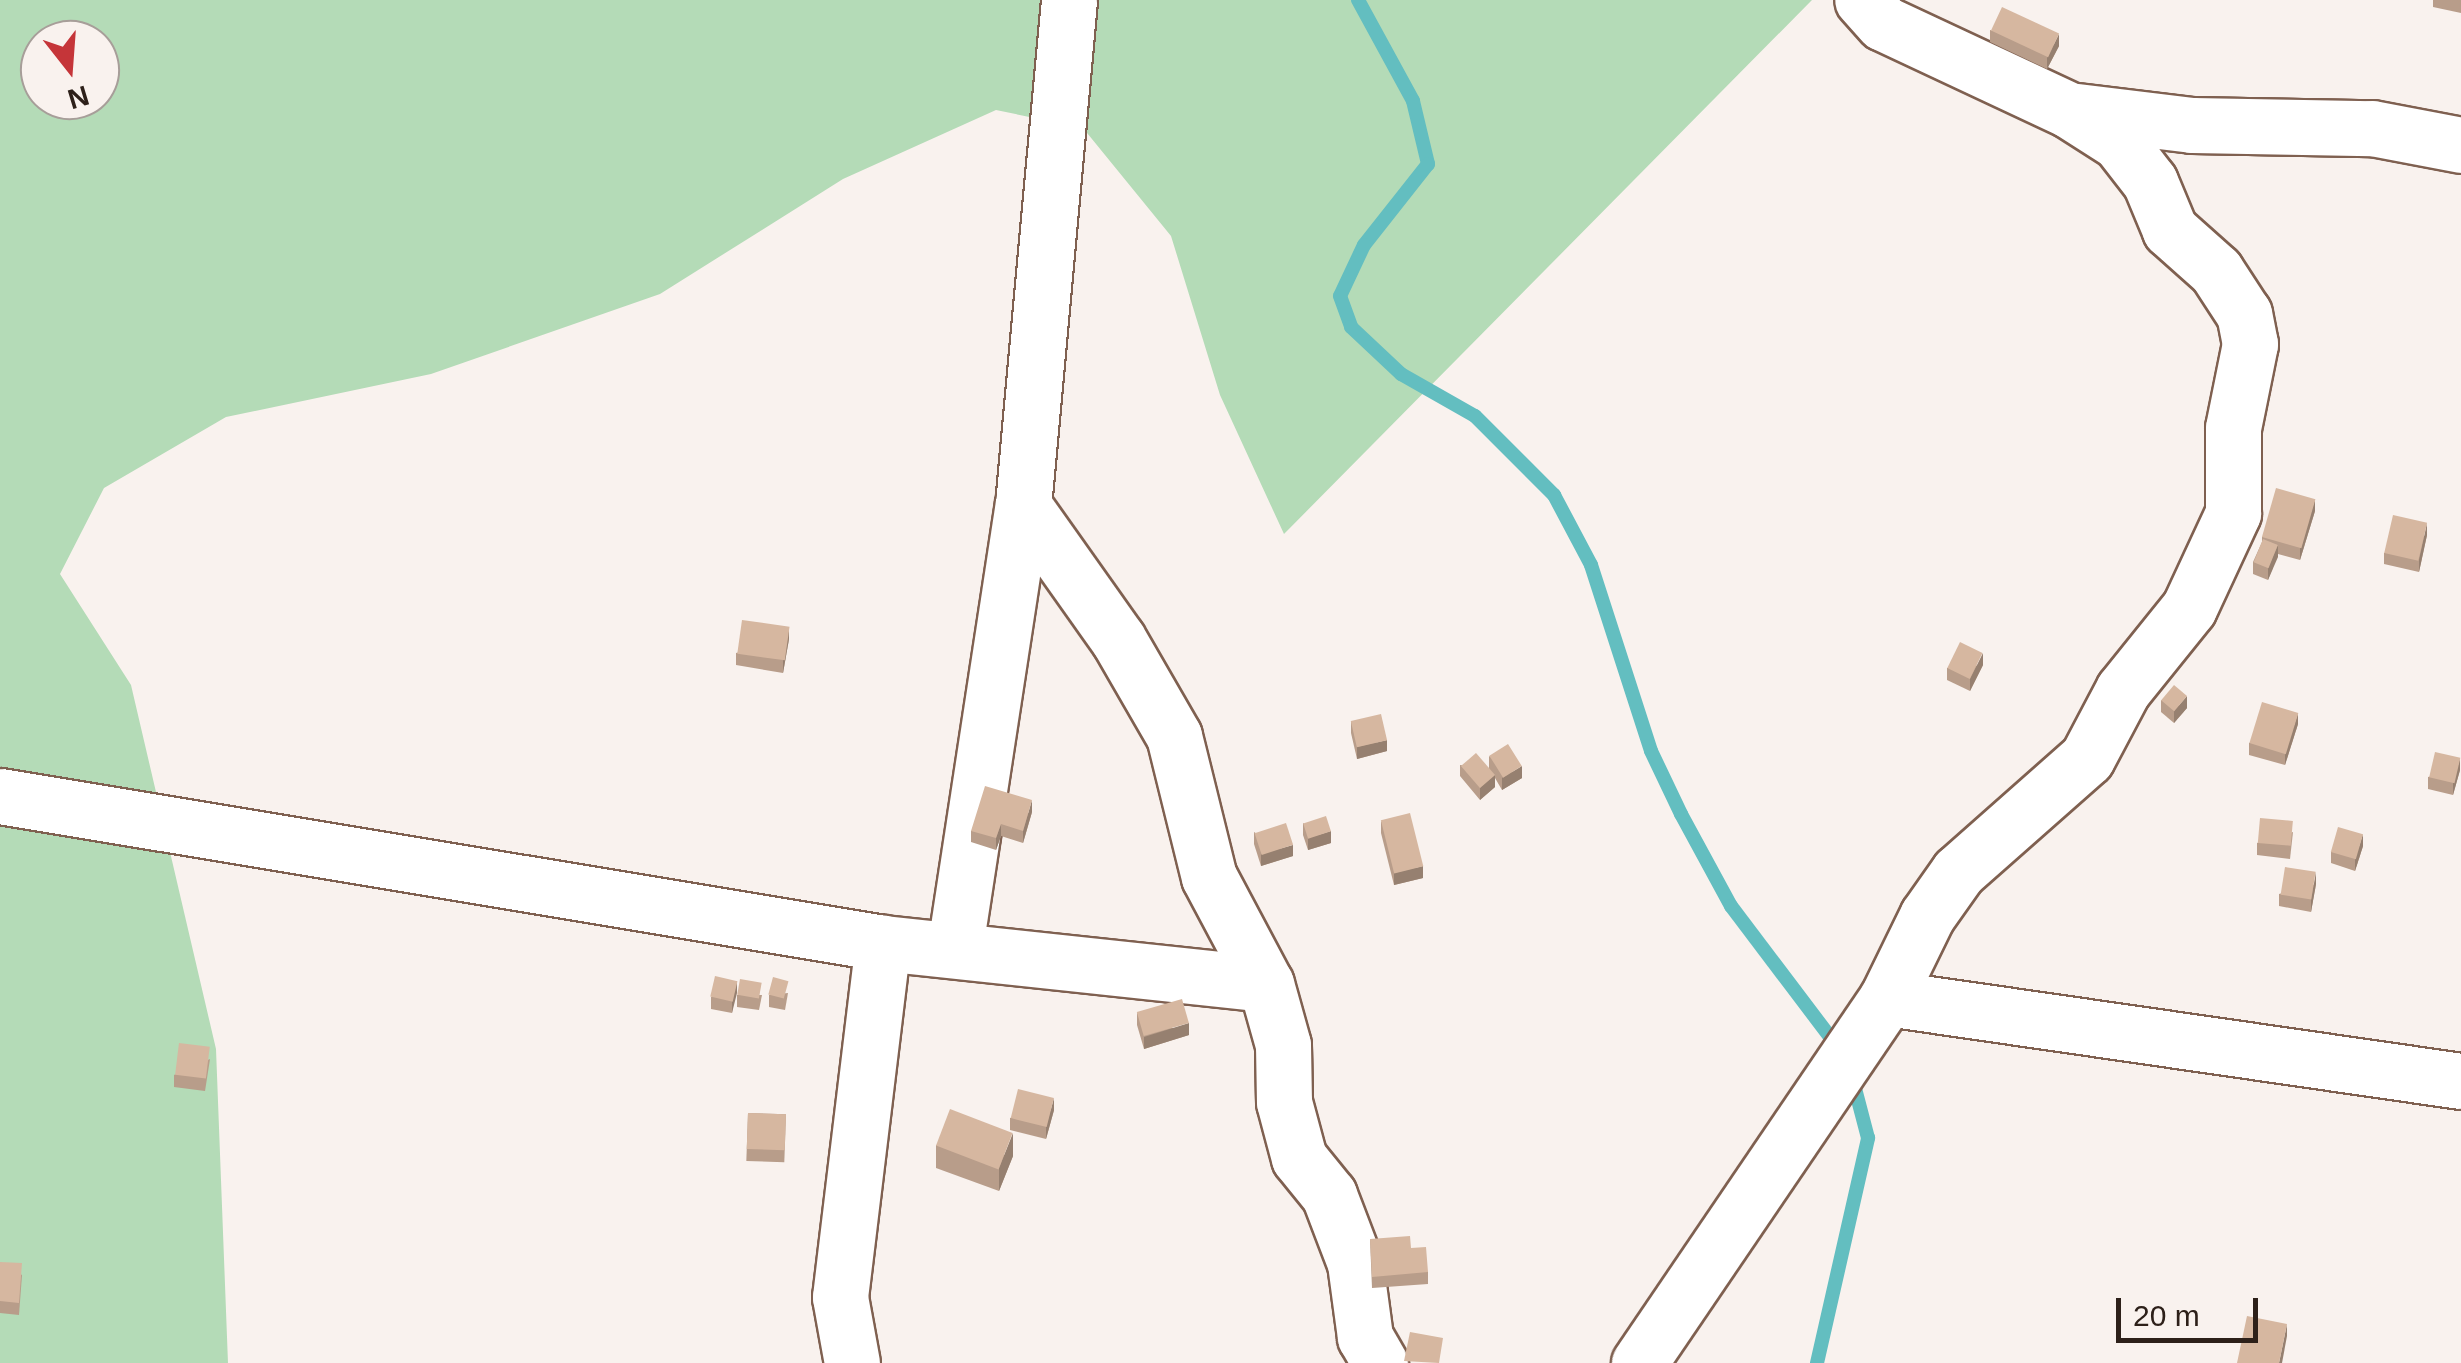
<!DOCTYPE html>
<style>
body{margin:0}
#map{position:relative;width:2461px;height:1363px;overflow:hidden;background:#f9f2ee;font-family:Helvetica,sans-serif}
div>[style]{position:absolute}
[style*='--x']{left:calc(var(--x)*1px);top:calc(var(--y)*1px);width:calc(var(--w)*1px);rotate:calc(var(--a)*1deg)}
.green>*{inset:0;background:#b4dbb7}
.stream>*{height:14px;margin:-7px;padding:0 7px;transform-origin:7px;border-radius:7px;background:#63bec0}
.roads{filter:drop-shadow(2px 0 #7f6050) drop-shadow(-2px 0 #7f6050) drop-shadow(0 2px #7f6050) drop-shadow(0 -2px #7f6050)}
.minor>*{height:55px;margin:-27.5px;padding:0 27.5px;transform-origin:27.5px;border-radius:27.5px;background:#fff}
.wall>*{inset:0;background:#b89d8a;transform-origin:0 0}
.shaded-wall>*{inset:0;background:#968070}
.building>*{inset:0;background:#d6b7a0;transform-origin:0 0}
span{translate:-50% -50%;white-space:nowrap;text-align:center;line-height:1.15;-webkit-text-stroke:8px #f9f2ee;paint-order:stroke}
.north{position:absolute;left:20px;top:20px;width:100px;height:100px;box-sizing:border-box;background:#f9f2ee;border:2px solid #a79e99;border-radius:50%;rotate:163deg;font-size:28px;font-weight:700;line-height:40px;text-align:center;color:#2d2019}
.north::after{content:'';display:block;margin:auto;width:35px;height:45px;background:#c53539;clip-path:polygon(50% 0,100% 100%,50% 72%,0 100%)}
.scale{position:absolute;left:2116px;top:1298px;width:142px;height:45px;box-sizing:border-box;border:5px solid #2d2019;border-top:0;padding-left:12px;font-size:30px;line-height:35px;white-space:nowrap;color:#2d2019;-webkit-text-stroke:8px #f9f2ee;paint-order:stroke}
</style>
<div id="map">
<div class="green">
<div style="clip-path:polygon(evenodd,0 0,1812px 0,1284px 534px,1220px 395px,1171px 236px,1083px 128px,996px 110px,843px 179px,660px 294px,431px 374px,226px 417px,104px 488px,60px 574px,131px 685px,216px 1049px,228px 1363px,0 1363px,0 0,40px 40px,100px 40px,100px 100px,40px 100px,40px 40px)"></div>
</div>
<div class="stream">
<div style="--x:1358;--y:0;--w:115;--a:61.4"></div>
<div style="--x:1413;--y:101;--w:65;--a:76.6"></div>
<div style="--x:1428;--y:164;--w:103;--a:128.3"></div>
<div style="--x:1364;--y:245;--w:56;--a:115.2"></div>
<div style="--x:1340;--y:296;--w:33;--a:70"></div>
<div style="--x:1351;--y:327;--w:69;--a:43.2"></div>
<div style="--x:1401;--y:374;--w:85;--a:29.6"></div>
<div style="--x:1475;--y:416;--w:112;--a:45"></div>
<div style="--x:1554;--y:495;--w:79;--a:62.1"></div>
<div style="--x:1591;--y:565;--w:195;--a:72.1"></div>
<div style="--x:1651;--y:751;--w:70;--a:64.5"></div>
<div style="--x:1681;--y:814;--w:105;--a:61.5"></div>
<div style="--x:1731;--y:906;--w:179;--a:52.9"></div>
<div style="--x:1817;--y:1363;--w:231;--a:-77.2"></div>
<div style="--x:1868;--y:1138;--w:63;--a:-104.7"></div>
</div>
<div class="roads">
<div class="minor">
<div style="--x:1069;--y:0;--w:507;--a:95.2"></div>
<div style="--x:1023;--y:505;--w:164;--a:54.7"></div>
<div style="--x:1118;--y:639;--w:112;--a:60"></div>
<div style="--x:1174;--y:736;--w:145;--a:76.1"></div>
<div style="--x:1209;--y:877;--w:121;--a:62"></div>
<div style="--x:1266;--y:984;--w:63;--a:74.4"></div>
<div style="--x:1283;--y:1045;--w:57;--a:89"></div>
<div style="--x:1284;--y:1102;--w:58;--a:75"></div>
<div style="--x:1299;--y:1158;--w:48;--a:51"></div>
<div style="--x:1329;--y:1195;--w:73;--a:69.1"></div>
<div style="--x:1355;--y:1263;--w:75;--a:82.3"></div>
<div style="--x:1365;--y:1337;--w:30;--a:60"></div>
<div style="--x:2077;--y:111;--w:116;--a:6.9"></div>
<div style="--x:2192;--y:125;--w:180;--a:1"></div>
<div style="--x:2372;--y:128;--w:91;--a:10.8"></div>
<div style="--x:0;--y:796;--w:895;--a:9.45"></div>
<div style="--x:883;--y:943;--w:385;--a:6.1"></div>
<div style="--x:955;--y:947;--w:447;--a:-81.3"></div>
<div style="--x:1887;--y:998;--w:580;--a:8.23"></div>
<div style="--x:852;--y:1363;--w:67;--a:-100.3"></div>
<div style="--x:840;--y:1297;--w:357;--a:-83.1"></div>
<div style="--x:1639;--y:1363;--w:441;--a:-55.8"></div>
<div style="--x:1887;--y:998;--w:91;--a:-64"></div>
<div style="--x:1927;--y:916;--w:54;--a:-54.8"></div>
<div style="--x:1958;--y:872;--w:172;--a:-41.5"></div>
<div style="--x:2087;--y:758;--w:77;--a:-62.1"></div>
<div style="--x:2123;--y:690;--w:105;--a:-51.2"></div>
<div style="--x:2189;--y:608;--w:105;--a:-65.1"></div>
<div style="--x:2233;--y:513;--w:85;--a:-90"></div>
<div style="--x:2233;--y:428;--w:86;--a:-78.6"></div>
<div style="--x:2250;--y:344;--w:31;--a:-101"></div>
<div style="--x:2244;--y:314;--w:51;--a:-123.1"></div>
<div style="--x:2216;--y:271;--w:62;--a:-138.3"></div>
<div style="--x:2170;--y:230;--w:52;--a:-112.6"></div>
<div style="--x:2150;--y:182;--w:51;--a:-127.8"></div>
<div style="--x:2119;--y:142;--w:59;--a:-147.4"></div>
<div style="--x:2069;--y:110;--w:205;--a:-154.9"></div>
<div style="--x:1883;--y:23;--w:31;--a:-132"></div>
</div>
</div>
<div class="wall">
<div style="clip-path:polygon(2433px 0,2461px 0,2461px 13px,2433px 7px)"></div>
<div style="clip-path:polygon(1990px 30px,2059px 46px,2047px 69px,1990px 42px)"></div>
<div style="clip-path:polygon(2315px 511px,2300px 560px,2278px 554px,2268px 580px,2253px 574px,2253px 562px,2262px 542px,2262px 537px)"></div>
<div style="clip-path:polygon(2427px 535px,2419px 572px,2384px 564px,2384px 553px)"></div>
<div style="clip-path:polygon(789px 639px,783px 673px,736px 665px,736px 653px)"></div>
<div style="clip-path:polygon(1983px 665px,1970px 691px,1947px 680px,1947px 668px)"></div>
<div style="clip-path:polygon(2161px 700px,2187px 708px,2174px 723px,2161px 712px)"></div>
<div style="clip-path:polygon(1351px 721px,1387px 751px,1357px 759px,1351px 733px)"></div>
<div style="clip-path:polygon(2298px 724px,2285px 765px,2249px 755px,2249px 743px)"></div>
<div style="clip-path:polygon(1489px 756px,1522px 778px,1502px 790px,1495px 778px,1495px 787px,1480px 800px,1460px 776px,1460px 765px,1489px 768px)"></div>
<div style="clip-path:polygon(2460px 770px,2453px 795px,2428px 789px,2428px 777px)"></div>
<div style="clip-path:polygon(1032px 812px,1023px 843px,1001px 836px,996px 850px,971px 842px,971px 831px)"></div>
<div style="clip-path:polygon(1381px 821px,1423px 878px,1394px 885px,1381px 833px)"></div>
<div style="clip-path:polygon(1303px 823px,1331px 843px,1308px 850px,1303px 835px)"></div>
<div style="clip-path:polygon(1254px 832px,1293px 856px,1261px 866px,1254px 844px)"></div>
<div style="clip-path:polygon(2293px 832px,2290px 859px,2257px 855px,2257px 843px)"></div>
<div style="clip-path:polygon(2363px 846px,2355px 871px,2331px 863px,2331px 852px)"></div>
<div style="clip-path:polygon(2316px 884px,2311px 912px,2279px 906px,2279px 894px)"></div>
<div style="clip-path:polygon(737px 981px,732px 1013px,711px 1009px,711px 997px)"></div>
<div style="clip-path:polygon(788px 993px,785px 1010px,769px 1007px,769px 995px)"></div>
<div style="clip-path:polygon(737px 995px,762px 995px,759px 1010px,737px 1007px)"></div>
<div style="clip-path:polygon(1137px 1013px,1189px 1035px,1144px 1049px,1137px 1025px)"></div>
<div style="clip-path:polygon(210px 1059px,205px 1091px,174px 1087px,174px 1075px)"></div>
<div style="clip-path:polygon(1054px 1110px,1046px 1139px,1010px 1130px,1010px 1118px)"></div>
<div style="left:748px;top:1113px;width:38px;height:48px;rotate:2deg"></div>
<div style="clip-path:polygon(936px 1145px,1013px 1156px,999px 1191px,936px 1168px)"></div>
<div style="clip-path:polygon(1370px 1239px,1411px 1248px,1428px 1272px,1428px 1284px,1372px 1288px)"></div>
<div style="clip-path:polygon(0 1262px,22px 1275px,19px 1315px,0 1313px)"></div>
</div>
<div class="shaded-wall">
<div style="clip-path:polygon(2059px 34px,2059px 46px,2047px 69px,2047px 58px)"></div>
<div style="clip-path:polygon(2315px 499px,2315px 511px,2300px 560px,2300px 548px)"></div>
<div style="clip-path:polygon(2427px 523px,2427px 535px,2419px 572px,2419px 560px)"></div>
<div style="clip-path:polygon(2278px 545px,2278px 557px,2268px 580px,2268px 568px)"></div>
<div style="clip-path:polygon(789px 627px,789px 639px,783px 673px,783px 661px)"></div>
<div style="clip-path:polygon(1983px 653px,1983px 665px,1970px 691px,1970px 679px)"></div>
<div style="clip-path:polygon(2187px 696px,2187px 708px,2174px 723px,2174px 711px)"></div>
<div style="clip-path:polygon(2298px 713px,2298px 724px,2285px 765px,2285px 753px)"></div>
<div style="clip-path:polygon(1387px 740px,1387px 751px,1357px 759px,1357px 747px)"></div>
<div style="clip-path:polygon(2460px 758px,2460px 770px,2453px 795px,2453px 783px)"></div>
<div style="clip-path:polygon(1522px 766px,1522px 778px,1502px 790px,1502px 778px)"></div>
<div style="clip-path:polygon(1495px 775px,1495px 787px,1480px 800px,1480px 788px)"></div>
<div style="clip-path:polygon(1032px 800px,1032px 812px,1023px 843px,1023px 831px)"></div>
<div style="clip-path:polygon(1001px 824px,1001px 836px,996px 850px,996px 838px)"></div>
<div style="clip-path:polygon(1331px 831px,1331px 843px,1308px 850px,1308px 838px)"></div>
<div style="clip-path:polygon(2363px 834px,2363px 846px,2355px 871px,2355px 859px)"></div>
<div style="clip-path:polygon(1293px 845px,1293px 856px,1261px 866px,1261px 854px)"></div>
<div style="clip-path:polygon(1423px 866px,1423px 878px,1394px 885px,1394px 873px)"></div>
<div style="clip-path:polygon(2316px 872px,2316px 884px,2311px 912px,2311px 900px)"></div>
<div style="clip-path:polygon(737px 981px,737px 993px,732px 1013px,732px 1001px)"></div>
<div style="clip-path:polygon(1189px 1023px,1189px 1035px,1144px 1049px,1144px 1037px)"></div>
<div style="clip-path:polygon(1054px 1098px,1054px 1110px,1046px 1139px,1046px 1127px)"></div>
<div style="clip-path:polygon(1013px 1133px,1013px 1156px,999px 1191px,999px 1168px)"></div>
<div style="clip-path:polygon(2287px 1324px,2287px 1336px,2282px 1363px,2279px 1363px)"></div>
</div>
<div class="building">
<div style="left:2002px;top:7px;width:63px;height:26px;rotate:25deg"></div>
<div style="left:2276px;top:488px;width:41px;height:51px;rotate:16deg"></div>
<div style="left:2393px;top:515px;width:35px;height:39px;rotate:13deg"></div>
<div style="left:2263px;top:539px;width:16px;height:25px;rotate:22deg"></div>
<div style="left:742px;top:620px;width:48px;height:34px;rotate:8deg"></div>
<div style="left:1960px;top:642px;width:25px;height:29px;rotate:26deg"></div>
<div style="left:2174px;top:685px;width:17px;height:20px;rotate:40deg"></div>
<div style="left:2262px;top:702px;width:38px;height:43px;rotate:17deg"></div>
<div style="left:1381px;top:714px;width:27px;height:31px;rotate:77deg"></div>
<div style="left:1508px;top:744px;width:26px;height:22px;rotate:58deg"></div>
<div style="left:2435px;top:752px;width:26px;height:26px;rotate:13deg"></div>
<div style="left:1476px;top:753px;width:29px;height:20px;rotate:49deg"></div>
<div style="clip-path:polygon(985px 786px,1032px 800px,1023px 831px,1001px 824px,996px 838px,971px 831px)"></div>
<div style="left:1410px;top:813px;width:55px;height:30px;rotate:76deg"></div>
<div style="left:1326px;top:816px;width:16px;height:24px;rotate:72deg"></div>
<div style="left:2260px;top:818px;width:33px;height:25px;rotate:5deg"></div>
<div style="left:1286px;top:823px;width:23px;height:33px;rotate:72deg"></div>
<div style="left:2338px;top:827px;width:26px;height:26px;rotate:16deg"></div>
<div style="left:2285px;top:867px;width:31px;height:28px;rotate:9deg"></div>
<div style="left:715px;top:976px;width:23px;height:21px;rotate:13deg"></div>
<div style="left:773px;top:977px;width:16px;height:18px;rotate:15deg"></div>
<div style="left:740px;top:979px;width:22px;height:16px;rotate:10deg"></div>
<div style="left:1182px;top:999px;width:25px;height:47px;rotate:74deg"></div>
<div style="left:179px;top:1043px;width:31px;height:32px;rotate:7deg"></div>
<div style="left:1018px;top:1089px;width:37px;height:30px;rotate:14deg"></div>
<div style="left:950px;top:1109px;width:67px;height:39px;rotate:21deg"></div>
<div style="left:748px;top:1113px;width:38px;height:36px;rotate:2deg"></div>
<div style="clip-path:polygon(1410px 1236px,1411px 1248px,1426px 1247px,1428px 1272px,1372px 1277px,1370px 1239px)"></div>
<div style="clip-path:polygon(0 1262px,22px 1263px,19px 1303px,0 1301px)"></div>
<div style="clip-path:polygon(2247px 1316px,2287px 1324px,2279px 1363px,2237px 1363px)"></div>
<div style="clip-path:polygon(1410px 1332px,1443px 1338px,1439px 1363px,1404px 1361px)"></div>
</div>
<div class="north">N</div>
<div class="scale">20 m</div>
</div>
